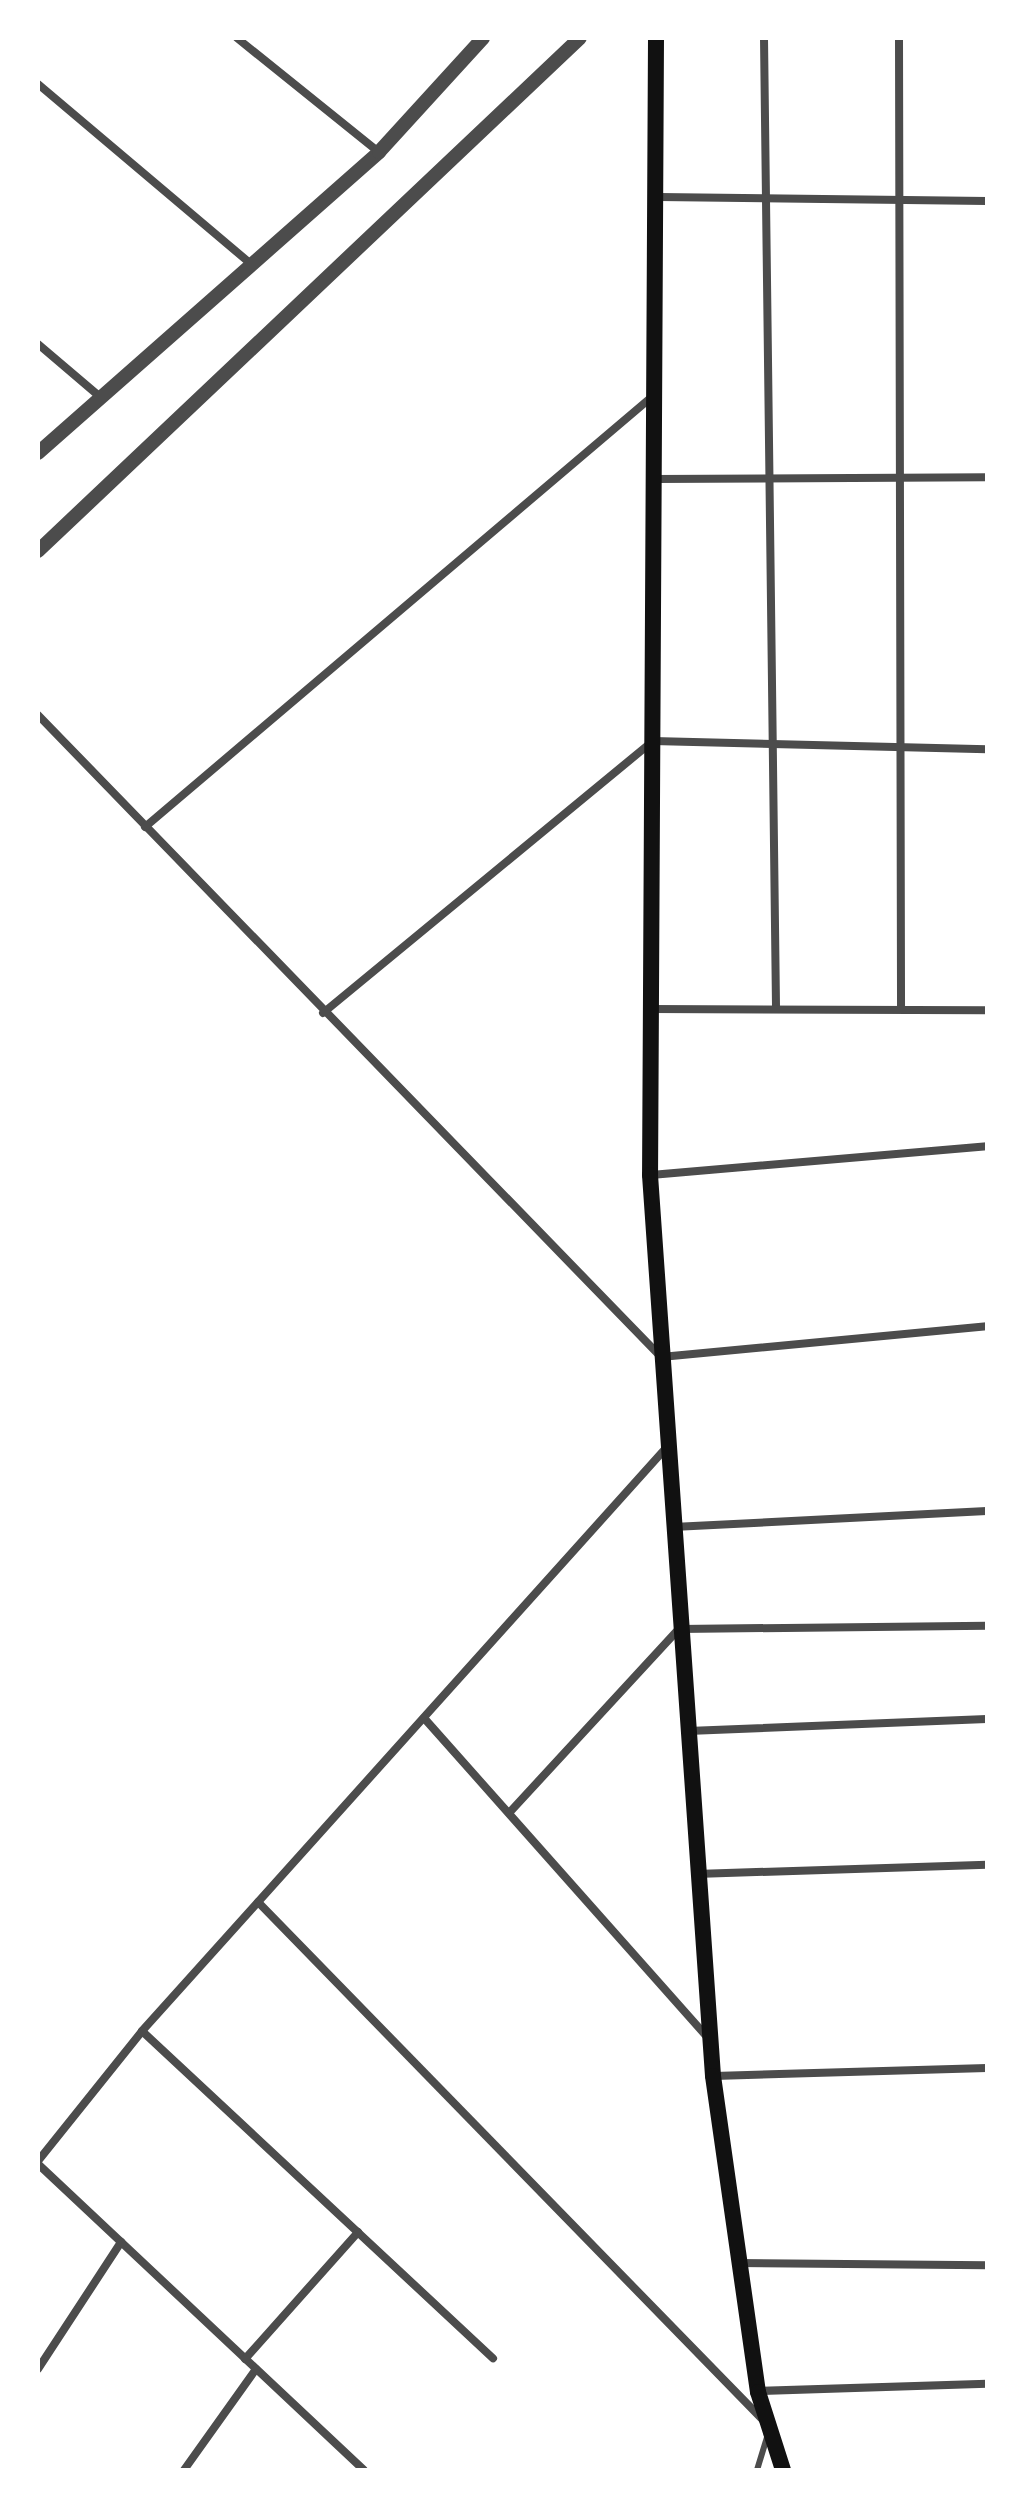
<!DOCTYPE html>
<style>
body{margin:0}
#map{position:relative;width:1025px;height:2508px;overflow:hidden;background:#fff;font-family:"Fira Sans Condensed",sans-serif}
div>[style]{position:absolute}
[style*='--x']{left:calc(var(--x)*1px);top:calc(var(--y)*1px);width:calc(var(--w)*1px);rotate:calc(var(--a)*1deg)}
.service>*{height:6px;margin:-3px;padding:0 3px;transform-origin:3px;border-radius:3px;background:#4c4c4c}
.minor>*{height:8px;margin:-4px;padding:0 4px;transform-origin:4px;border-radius:4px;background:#4c4c4c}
.tertiary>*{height:14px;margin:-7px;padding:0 7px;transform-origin:7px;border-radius:7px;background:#4c4c4c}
.secondary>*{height:16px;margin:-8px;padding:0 8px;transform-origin:8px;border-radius:8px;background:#111}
span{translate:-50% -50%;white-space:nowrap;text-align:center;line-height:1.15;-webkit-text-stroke:6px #fff;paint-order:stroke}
.frame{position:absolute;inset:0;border:40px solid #fff;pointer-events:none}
</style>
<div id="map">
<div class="service">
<div style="--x:757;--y:2470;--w:39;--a:-73"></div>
</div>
<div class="minor">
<div style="--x:237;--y:38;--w:182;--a:38.8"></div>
<div style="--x:764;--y:38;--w:971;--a:89.29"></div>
<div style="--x:899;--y:38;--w:971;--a:89.88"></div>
<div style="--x:38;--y:84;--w:282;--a:40.2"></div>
<div style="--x:659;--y:197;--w:328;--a:0.7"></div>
<div style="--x:38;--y:344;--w:80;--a:40.4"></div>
<div style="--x:655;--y:479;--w:332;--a:-0.3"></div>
<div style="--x:38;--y:715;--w:895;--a:45.86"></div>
<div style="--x:661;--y:1357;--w:327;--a:-5.4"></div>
<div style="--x:145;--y:827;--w:668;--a:-40.32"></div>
<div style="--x:651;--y:1009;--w:336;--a:0.2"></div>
<div style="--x:323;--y:1013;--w:428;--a:-39.5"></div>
<div style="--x:653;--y:741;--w:334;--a:1.4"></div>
<div style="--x:651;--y:1175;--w:337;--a:-4.9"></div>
<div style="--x:673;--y:1527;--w:314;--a:-2.9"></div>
<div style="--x:424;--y:1718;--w:426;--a:48.4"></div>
<div style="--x:688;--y:1731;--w:299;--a:-2.3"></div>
<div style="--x:509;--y:1813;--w:251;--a:-47.3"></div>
<div style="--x:679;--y:1629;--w:308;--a:-0.6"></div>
<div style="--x:696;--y:1874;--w:291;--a:-1.8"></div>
<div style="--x:258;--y:1902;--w:723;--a:45.73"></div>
<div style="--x:142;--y:2031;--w:480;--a:43"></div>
<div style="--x:714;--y:2076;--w:273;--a:-1.7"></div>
<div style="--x:38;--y:2161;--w:166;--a:-51.3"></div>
<div style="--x:142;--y:2031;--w:785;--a:-48.05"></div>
<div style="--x:38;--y:2164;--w:447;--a:43.2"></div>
<div style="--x:738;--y:2263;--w:249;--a:0.5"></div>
<div style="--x:245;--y:2359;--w:170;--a:-48.3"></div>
<div style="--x:38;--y:2369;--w:152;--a:-56.8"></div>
<div style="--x:758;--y:2391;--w:229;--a:-1.8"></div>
<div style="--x:184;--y:2470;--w:124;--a:-54.5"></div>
</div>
<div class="tertiary">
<div style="--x:38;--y:453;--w:455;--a:-41.4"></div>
<div style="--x:379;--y:152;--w:154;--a:-47.6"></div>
<div style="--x:38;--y:551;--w:746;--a:-43.43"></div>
</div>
<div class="secondary">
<div style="--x:656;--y:38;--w:1137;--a:90.3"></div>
<div style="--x:650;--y:1175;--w:903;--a:86"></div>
<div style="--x:713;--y:2076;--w:319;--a:81.9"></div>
<div style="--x:758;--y:2392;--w:82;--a:72.2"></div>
</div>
<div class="frame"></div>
</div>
